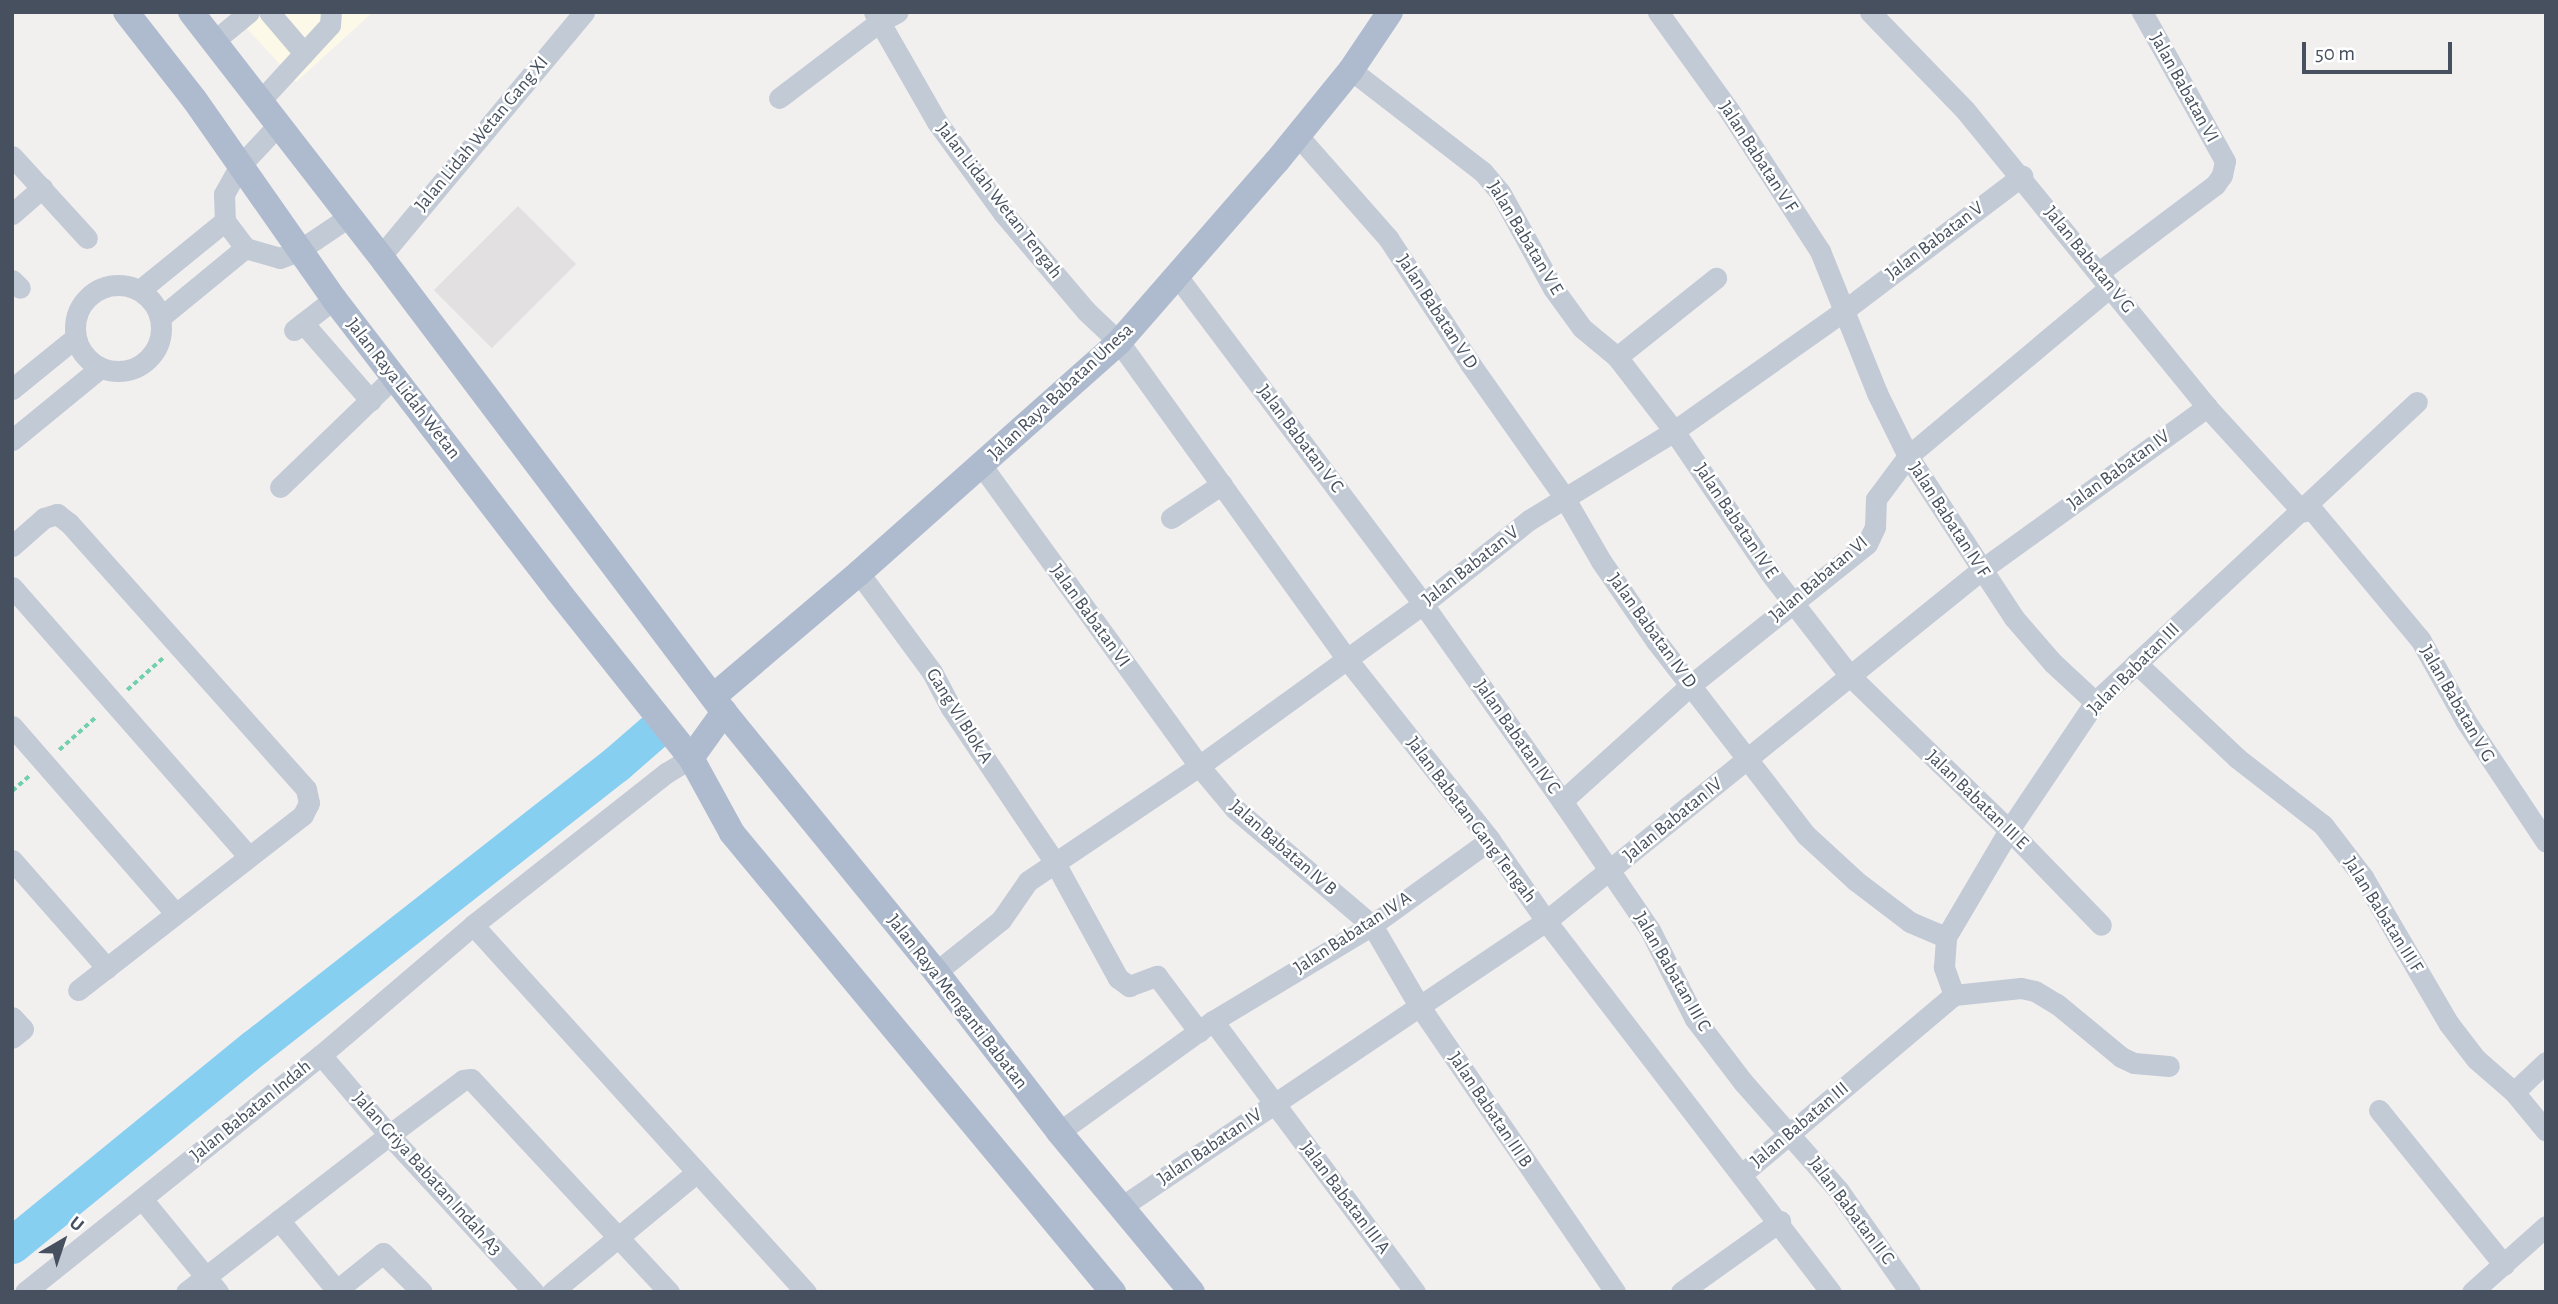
<!DOCTYPE html>
<style>
body{margin:0}
#map{position:relative;width:2558px;height:1304px;overflow:hidden;background:#f2efef;font-family:"Alegreya Sans",sans-serif}
div>[style]{position:absolute}
[style*='--x']{left:calc(var(--x)*1px);top:calc(var(--y)*1px);width:calc(var(--w)*1px);rotate:calc(var(--a)*1deg)}
.commercial>*{inset:0;background:#fdf9e8}
.education>*{inset:0;background:#e3e0e1;transform-origin:0 0}
.river>*{height:37px;margin:-18.5px;padding:0 18.5px;transform-origin:18.5px;border-radius:18.5px;background:#87cff0}
.path>*{height:3.5px;margin-top:-1.75px;transform-origin:0;background:repeating-linear-gradient(90deg,#72d1ac 0 5px,transparent 0 8.5px)}
.minor>*{height:21px;margin:-10.5px;padding:0 10.5px;transform-origin:10.5px;border-radius:10.5px;background:#c2cad5}
.minor>.ring{margin:-10.5px;padding:0;box-sizing:content-box;background:none;border:21px solid #c2cad5;border-radius:50%}
.major>*{height:26px;margin:-13px;padding:0 13px;transform-origin:13px;border-radius:13px;background:#aebbcf}
span{translate:-50% -50%;white-space:nowrap;text-align:center;line-height:1.15;-webkit-text-stroke:5px #fff;paint-order:stroke}
.street-label{font-size:19px;color:#46505e}
.frame{position:absolute;inset:0;border:14px solid #46505e;pointer-events:none}
.north{position:absolute;left:28px;top:1206px;width:70px;height:70px;-webkit-text-stroke:5px #fff;paint-order:stroke;rotate:39deg;font-size:19px;font-weight:700;line-height:28px;text-align:center;color:#46505e}
.north::after{content:'';display:block;margin:auto;width:24px;height:32px;background:#46505e;clip-path:polygon(50% 0,100% 100%,50% 72%,0 100%)}
.scale{position:absolute;left:2302px;top:42px;width:150px;height:32px;box-sizing:border-box;border:4px solid #46505e;border-top:0;padding-left:9px;font-size:21px;line-height:24px;white-space:nowrap;color:#46505e;-webkit-text-stroke:5px #fff;paint-order:stroke}
</style>
<div id="map">
<div class="commercial">
<div style="clip-path:polygon(232px 12px,373px 12px,296px 82px)"></div>
</div>
<div class="education">
<div style="left:518px;top:206px;width:82px;height:119px;rotate:45deg"></div>
</div>
<div class="river">
<div style="--x:12;--y:1245;--w:313;--a:-39.2"></div>
<div style="--x:255;--y:1047;--w:459;--a:-38.1"></div>
<div style="--x:616;--y:764;--w:52;--a:-41.1"></div>
</div>
<div class="path">
<div style="--x:127;--y:690;--w:48;--a:-41.6"></div>
<div style="--x:59;--y:750;--w:51;--a:-41.8"></div>
<div style="--x:12;--y:791;--w:23;--a:-41"></div>
</div>
<div class="minor">
<div style="--x:269;--y:12;--w:54;--a:49.5"></div>
<div style="--x:874;--y:12;--w:127;--a:60.2"></div>
<div style="--x:937;--y:122;--w:112;--a:54"></div>
<div style="--x:1003;--y:213;--w:128;--a:49.7"></div>
<div style="--x:1086;--y:311;--w:45;--a:43.2"></div>
<div style="--x:1119;--y:342;--w:389;--a:54.3"></div>
<div style="--x:1346;--y:658;--w:232;--a:51.6"></div>
<div style="--x:1490;--y:840;--w:98;--a:55.3"></div>
<div style="--x:1546;--y:921;--w:468;--a:52.5"></div>
<div style="--x:1658;--y:12;--w:123;--a:54.2"></div>
<div style="--x:1730;--y:112;--w:166;--a:57.1"></div>
<div style="--x:1820;--y:251;--w:153;--a:68.1"></div>
<div style="--x:1877;--y:393;--w:70;--a:63.8"></div>
<div style="--x:1908;--y:456;--w:194;--a:56.8"></div>
<div style="--x:2014;--y:618;--w:60;--a:49.1"></div>
<div style="--x:2053;--y:663;--w:57;--a:42.9"></div>
<div style="--x:1870;--y:12;--w:136;--a:45.9"></div>
<div style="--x:1965;--y:110;--w:383;--a:50.8"></div>
<div style="--x:2207;--y:407;--w:142;--a:47.6"></div>
<div style="--x:214;--y:41;--w:45;--a:-39.6"></div>
<div style="--x:1351;--y:70;--w:167;--a:37.7"></div>
<div style="--x:1483;--y:172;--w:26;--a:50"></div>
<div style="--x:1500;--y:192;--w:110;--a:61.1"></div>
<div style="--x:1553;--y:288;--w:49;--a:54.1"></div>
<div style="--x:1582;--y:328;--w:45;--a:39.6"></div>
<div style="--x:1617;--y:357;--w:93;--a:52.4"></div>
<div style="--x:1674;--y:431;--w:171;--a:55.9"></div>
<div style="--x:1770;--y:573;--w:130;--a:52.2"></div>
<div style="--x:1850;--y:676;--w:221;--a:44.1"></div>
<div style="--x:2009;--y:830;--w:132;--a:45.9"></div>
<div style="--x:779;--y:98;--w:126;--a:-37.2"></div>
<div style="--x:879;--y:22;--w:21;--a:-28"></div>
<div style="--x:261;--y:100;--w:102;--a:-47.4"></div>
<div style="--x:330;--y:25;--w:13;--a:-86"></div>
<div style="--x:279;--y:124;--w:59;--a:132.9"></div>
<div style="--x:239;--y:167;--w:31;--a:119"></div>
<div style="--x:224;--y:194;--w:27;--a:88"></div>
<div style="--x:225;--y:221;--w:34;--a:53"></div>
<div style="--x:245;--y:248;--w:36;--a:16"></div>
<div style="--x:280;--y:258;--w:19;--a:-21"></div>
<div style="--x:298;--y:251;--w:63;--a:-33.9"></div>
<div style="--x:1298;--y:136;--w:136;--a:48.6"></div>
<div style="--x:1388;--y:238;--w:152;--a:56.8"></div>
<div style="--x:1471;--y:365;--w:161;--a:54.8"></div>
<div style="--x:1564;--y:497;--w:74;--a:60"></div>
<div style="--x:1601;--y:561;--w:97;--a:55.5"></div>
<div style="--x:1656;--y:641;--w:245;--a:52.3"></div>
<div style="--x:1806;--y:835;--w:68;--a:42.6"></div>
<div style="--x:1856;--y:881;--w:68;--a:37.2"></div>
<div style="--x:1910;--y:922;--w:39;--a:23"></div>
<div style="--x:12;--y:156;--w:111;--a:47.6"></div>
<div style="--x:12;--y:214;--w:40;--a:-41"></div>
<div style="--x:380;--y:257;--w:319;--a:-50.2"></div>
<div style="--x:2099;--y:272;--w:145;--a:-36.9"></div>
<div style="--x:2215;--y:185;--w:12;--a:-55"></div>
<div style="--x:2222;--y:175;--w:14;--a:-78"></div>
<div style="--x:2225;--y:161;--w:171;--a:-119.1"></div>
<div style="--x:1177;--y:276;--w:410;--a:53.1"></div>
<div style="--x:1423;--y:604;--w:241;--a:54.8"></div>
<div style="--x:1562;--y:801;--w:156;--a:55.7"></div>
<div style="--x:1650;--y:930;--w:100;--a:63.2"></div>
<div style="--x:1695;--y:1019;--w:79;--a:52.7"></div>
<div style="--x:1743;--y:1082;--w:145;--a:48.6"></div>
<div style="--x:1839;--y:1191;--w:123;--a:54.9"></div>
<div style="--x:12;--y:280;--w:11;--a:45"></div>
<div class="ring" style="left:75px;top:285px;width:65px;height:65px"></div>
<div style="--x:140;--y:290;--w:109;--a:-39.1"></div>
<div style="--x:161;--y:317;--w:109;--a:-39.4"></div>
<div style="--x:303;--y:323;--w:103;--a:48.9"></div>
<div style="--x:294;--y:330;--w:51;--a:-37.8"></div>
<div style="--x:1617;--y:357;--w:127;--a:-38.6"></div>
<div style="--x:12;--y:389;--w:82;--a:-39.1"></div>
<div style="--x:12;--y:440;--w:114;--a:-39.3"></div>
<div style="--x:982;--y:466;--w:370;--a:54.1"></div>
<div style="--x:1199;--y:766;--w:56;--a:50.1"></div>
<div style="--x:1235;--y:809;--w:180;--a:40.3"></div>
<div style="--x:1372;--y:925;--w:91;--a:59.8"></div>
<div style="--x:1418;--y:1004;--w:349;--a:55.6"></div>
<div style="--x:280;--y:487;--w:158;--a:-44"></div>
<div style="--x:2309;--y:506;--w:173;--a:50.2"></div>
<div style="--x:2420;--y:639;--w:93;--a:60.9"></div>
<div style="--x:2465;--y:720;--w:146;--a:56.4"></div>
<div style="--x:1171;--y:518;--w:61;--a:-33.7"></div>
<div style="--x:12;--y:546;--w:43;--a:-41.2"></div>
<div style="--x:44;--y:518;--w:14;--a:-17"></div>
<div style="--x:57;--y:514;--w:15;--a:37"></div>
<div style="--x:69;--y:523;--w:356;--a:48.3"></div>
<div style="--x:306;--y:789;--w:14;--a:78"></div>
<div style="--x:309;--y:803;--w:13;--a:117"></div>
<div style="--x:303;--y:815;--w:285;--a:142.1"></div>
<div style="--x:859;--y:573;--w:123;--a:53.6"></div>
<div style="--x:932;--y:672;--w:41;--a:62.2"></div>
<div style="--x:951;--y:708;--w:187;--a:56.1"></div>
<div style="--x:1055;--y:863;--w:131;--a:61.3"></div>
<div style="--x:1118;--y:978;--w:14;--a:36"></div>
<div style="--x:1129;--y:986;--w:30;--a:-20"></div>
<div style="--x:1157;--y:976;--w:70;--a:53.1"></div>
<div style="--x:12;--y:587;--w:359;--a:48.7"></div>
<div style="--x:2136;--y:663;--w:139;--a:43.2"></div>
<div style="--x:2237;--y:758;--w:109;--a:37.9"></div>
<div style="--x:2323;--y:825;--w:66;--a:52.4"></div>
<div style="--x:2363;--y:877;--w:170;--a:59.7"></div>
<div style="--x:2449;--y:1024;--w:44;--a:52.4"></div>
<div style="--x:2476;--y:1059;--w:50;--a:41"></div>
<div style="--x:2514;--y:1092;--w:50;--a:50.6"></div>
<div style="--x:12;--y:726;--w:249;--a:48.9"></div>
<div style="--x:1562;--y:801;--w:175;--a:-42"></div>
<div style="--x:1692;--y:684;--w:224;--a:-38.7"></div>
<div style="--x:1867;--y:544;--w:19;--a:-65"></div>
<div style="--x:1875;--y:527;--w:28;--a:-88"></div>
<div style="--x:1876;--y:499;--w:54;--a:-53.3"></div>
<div style="--x:1908;--y:456;--w:263;--a:-39.9"></div>
<div style="--x:12;--y:860;--w:144;--a:48.7"></div>
<div style="--x:473;--y:925;--w:496;--a:47.8"></div>
<div style="--x:936;--y:972;--w:83;--a:-38.7"></div>
<div style="--x:1001;--y:920;--w:47;--a:-55.3"></div>
<div style="--x:1028;--y:881;--w:206;--a:-33.9"></div>
<div style="--x:1199;--y:766;--w:276;--a:-35.9"></div>
<div style="--x:1423;--y:604;--w:135;--a:-38.4"></div>
<div style="--x:1529;--y:520;--w:170;--a:-31.5"></div>
<div style="--x:1674;--y:431;--w:211;--a:-35.3"></div>
<div style="--x:1846;--y:309;--w:221;--a:-37.1"></div>
<div style="--x:1954;--y:995;--w:30;--a:-110"></div>
<div style="--x:1944;--y:967;--w:30;--a:-86"></div>
<div style="--x:1946;--y:937;--w:124;--a:-59.5"></div>
<div style="--x:2009;--y:830;--w:154;--a:-56.1"></div>
<div style="--x:2095;--y:702;--w:440;--a:-43"></div>
<div style="--x:12;--y:1017;--w:16;--a:47"></div>
<div style="--x:23;--y:1029;--w:14;--a:141"></div>
<div style="--x:1213;--y:1021;--w:338;--a:53.3"></div>
<div style="--x:321;--y:1055;--w:105;--a:49.6"></div>
<div style="--x:389;--y:1135;--w:214;--a:47.3"></div>
<div style="--x:2514;--y:1092;--w:44;--a:-43.2"></div>
<div style="--x:2379;--y:1110;--w:199;--a:51.1"></div>
<div style="--x:1059;--y:1132;--w:190;--a:-35.8"></div>
<div style="--x:1213;--y:1021;--w:186;--a:-31.1"></div>
<div style="--x:1372;--y:925;--w:145;--a:-35.8"></div>
<div style="--x:1742;--y:1174;--w:277;--a:-40.2"></div>
<div style="--x:1954;--y:995;--w:67;--a:-6"></div>
<div style="--x:2021;--y:988;--w:14;--a:12"></div>
<div style="--x:2035;--y:991;--w:26;--a:31"></div>
<div style="--x:2057;--y:1004;--w:83;--a:39.6"></div>
<div style="--x:2121;--y:1057;--w:14;--a:25"></div>
<div style="--x:2134;--y:1063;--w:35;--a:5"></div>
<div style="--x:142;--y:1199;--w:120;--a:50.7"></div>
<div style="--x:1121;--y:1207;--w:512;--a:-33.94"></div>
<div style="--x:1546;--y:921;--w:559;--a:-38.9"></div>
<div style="--x:1981;--y:570;--w:279;--a:-35.8"></div>
<div style="--x:279;--y:1220;--w:93;--a:50.7"></div>
<div style="--x:337;--y:1290;--w:59;--a:-38.8"></div>
<div style="--x:383;--y:1253;--w:55;--a:45"></div>
<div style="--x:25;--y:1292;--w:379;--a:-38.7"></div>
<div style="--x:321;--y:1055;--w:200;--a:-40.5"></div>
<div style="--x:473;--y:925;--w:246;--a:-38.2"></div>
<div style="--x:666;--y:773;--w:29;--a:-31"></div>
<div style="--x:186;--y:1292;--w:257;--a:-37.7"></div>
<div style="--x:389;--y:1135;--w:92;--a:-36.6"></div>
<div style="--x:463;--y:1080;--w:8;--a:-7"></div>
<div style="--x:471;--y:1079;--w:291;--a:47.1"></div>
<div style="--x:552;--y:1292;--w:188;--a:-39.6"></div>
<div style="--x:1681;--y:1292;--w:122;--a:-35.6"></div>
<div style="--x:2472;--y:1292;--w:99;--a:-41.7"></div>
</div>
<div class="major">
<div style="--x:126;--y:12;--w:110;--a:52"></div>
<div style="--x:194;--y:99;--w:244;--a:55"></div>
<div style="--x:334;--y:299;--w:368;--a:52.5"></div>
<div style="--x:558;--y:591;--w:213;--a:51.5"></div>
<div style="--x:691;--y:758;--w:85;--a:61.3"></div>
<div style="--x:732;--y:833;--w:597;--a:50.31"></div>
<div style="--x:191;--y:12;--w:315;--a:52.2"></div>
<div style="--x:384;--y:261;--w:565;--a:52.99"></div>
<div style="--x:724;--y:712;--w:335;--a:50.8"></div>
<div style="--x:936;--y:972;--w:202;--a:52.4"></div>
<div style="--x:1059;--y:1132;--w:208;--a:50.3"></div>
<div style="--x:714;--y:696;--w:190;--a:-40.3"></div>
<div style="--x:859;--y:573;--w:348;--a:-41.6"></div>
<div style="--x:1119;--y:342;--w:240;--a:-48.9"></div>
<div style="--x:1277;--y:161;--w:117;--a:-50.9"></div>
<div style="--x:1351;--y:70;--w:70;--a:-56.1"></div>
<div style="--x:691;--y:758;--w:57;--a:-54.3"></div>
</div>
<div class="street-label">
<span style="left:2184px;top:88px;rotate:61deg">Jalan Babatan VI</span>
<span style="left:482px;top:134px;rotate:-50deg">Jalan Lidah Wetan Gang XI</span>
<span style="left:1758px;top:157px;rotate:57deg">Jalan Babatan V F</span>
<span style="left:999px;top:201px;rotate:52deg">Jalan Lidah Wetan Tengah</span>
<span style="left:1525px;top:238px;rotate:59deg">Jalan Babatan V E</span>
<span style="left:1935px;top:241px;rotate:-37deg">Jalan Babatan V</span>
<span style="left:2089px;top:260px;rotate:51deg">Jalan Babatan V G</span>
<span style="left:1437px;top:312px;rotate:57deg">Jalan Babatan V D</span>
<span style="left:403px;top:389px;rotate:52deg">Jalan Raya Lidah Wetan</span>
<span style="left:1061px;top:392px;rotate:-43deg">Jalan Raya Babatan Unesa</span>
<span style="left:1300px;top:439px;rotate:53deg">Jalan Babatan V C</span>
<span style="left:2119px;top:470px;rotate:-36deg">Jalan Babatan IV</span>
<span style="left:1949px;top:520px;rotate:57deg">Jalan Babatan IV F</span>
<span style="left:1736px;top:521px;rotate:56deg">Jalan Babatan IV E</span>
<span style="left:1471px;top:566px;rotate:-38deg">Jalan Babatan V</span>
<span style="left:1819px;top:579px;rotate:-40deg">Jalan Babatan VI</span>
<span style="left:1090px;top:616px;rotate:54deg">Jalan Babatan VI</span>
<span style="left:1652px;top:631px;rotate:54deg">Jalan Babatan IV D</span>
<span style="left:2134px;top:669px;rotate:-45deg">Jalan Babatan III</span>
<span style="left:2457px;top:704px;rotate:60deg">Jalan Babatan V G</span>
<span style="left:959px;top:716px;rotate:58deg">Gang VI Blok A</span>
<span style="left:1517px;top:737px;rotate:55deg">Jalan Babatan IV C</span>
<span style="left:1977px;top:800px;rotate:44deg">Jalan Babatan III E</span>
<span style="left:1471px;top:820px;rotate:53deg">Jalan Babatan Gang Tengah</span>
<span style="left:1673px;top:820px;rotate:-39deg">Jalan Babatan IV</span>
<span style="left:1283px;top:848px;rotate:41deg">Jalan Babatan IV B</span>
<span style="left:2383px;top:915px;rotate:58deg">Jalan Babatan III F</span>
<span style="left:1353px;top:933px;rotate:-33deg">Jalan Babatan IV A</span>
<span style="left:1672px;top:972px;rotate:60deg">Jalan Babatan III C</span>
<span style="left:957px;top:1002px;rotate:52deg">Jalan Raya Menganti Babatan</span>
<span style="left:1490px;top:1110px;rotate:56deg">Jalan Babatan III B</span>
<span style="left:251px;top:1111px;rotate:-39deg">Jalan Babatan Indah</span>
<span style="left:1800px;top:1125px;rotate:-40deg">Jalan Babatan III</span>
<span style="left:1210px;top:1147px;rotate:-34deg">Jalan Babatan IV</span>
<span style="left:427px;top:1174px;rotate:48deg">Jalan Griya Babatan Indah A3</span>
<span style="left:1345px;top:1198px;rotate:53deg">Jalan Babatan III A</span>
<span style="left:1851px;top:1211px;rotate:53deg">Jalan Babatan II C</span>
</div>
<div class="frame"></div>
<div class="north">U</div>
<div class="scale">50 m</div>
</div>
